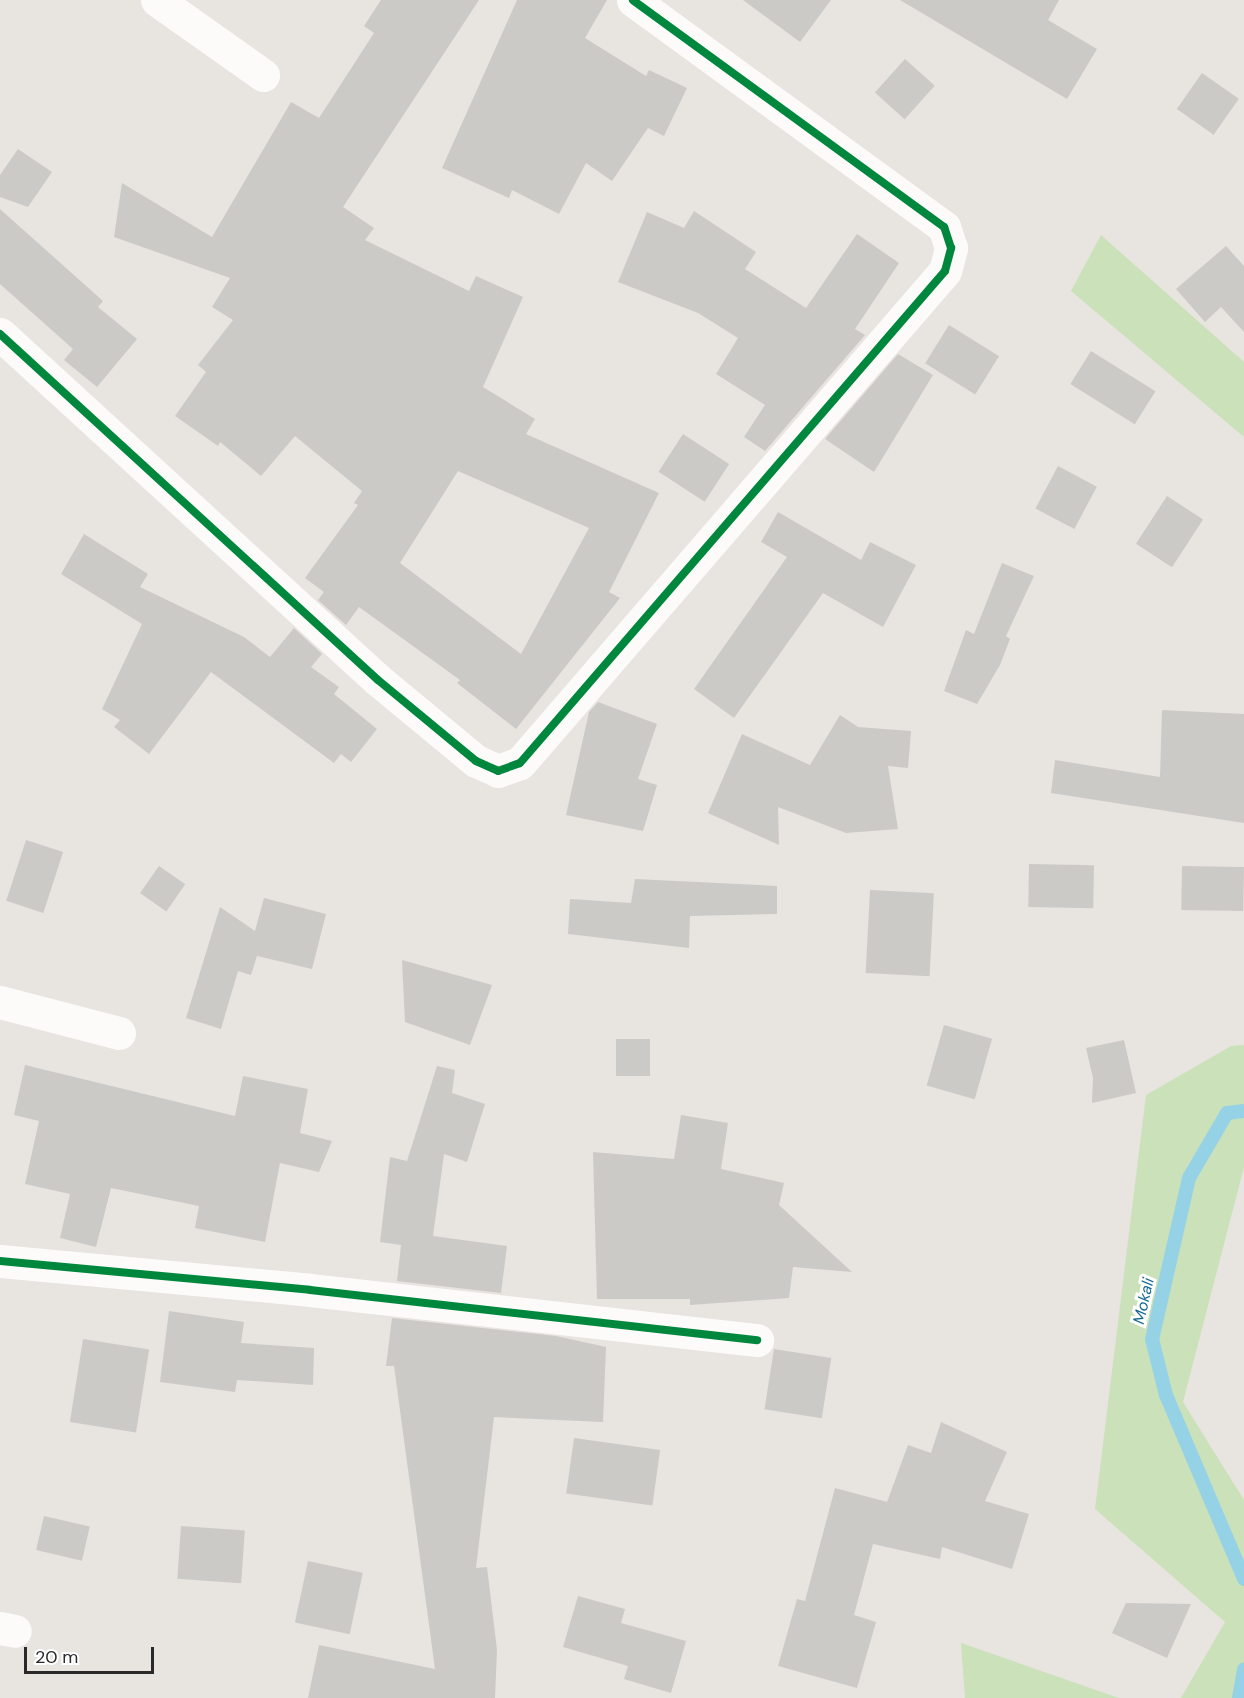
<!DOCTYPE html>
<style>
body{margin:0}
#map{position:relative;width:1244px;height:1698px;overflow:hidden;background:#e8e4e0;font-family:"DM Sans",sans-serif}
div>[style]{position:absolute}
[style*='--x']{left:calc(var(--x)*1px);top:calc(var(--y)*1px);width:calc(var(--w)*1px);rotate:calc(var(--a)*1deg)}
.green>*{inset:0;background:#cbe1ba}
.stream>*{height:14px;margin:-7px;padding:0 7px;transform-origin:7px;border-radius:7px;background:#96d2e6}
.building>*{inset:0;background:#cccac7;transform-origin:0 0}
.street>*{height:33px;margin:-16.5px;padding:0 16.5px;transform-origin:16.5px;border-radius:16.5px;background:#fcfbfa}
.cycleway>*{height:8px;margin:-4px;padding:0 4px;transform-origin:4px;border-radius:4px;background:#00873e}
span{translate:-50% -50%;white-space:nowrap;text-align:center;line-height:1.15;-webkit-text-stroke:6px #fff;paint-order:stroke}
.water-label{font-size:16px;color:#146993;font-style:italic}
.scale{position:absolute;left:24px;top:1647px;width:130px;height:27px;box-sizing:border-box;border:3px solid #292929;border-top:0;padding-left:8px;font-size:18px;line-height:21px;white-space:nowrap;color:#292929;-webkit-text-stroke:4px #fff;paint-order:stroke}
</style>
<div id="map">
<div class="green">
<div style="clip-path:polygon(1101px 235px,1244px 362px,1244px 437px,1071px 291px)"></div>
<div style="clip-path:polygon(1244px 1045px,1244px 1167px,1183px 1402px,1244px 1500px,1244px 1698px,1181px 1698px,1225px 1622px,1095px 1509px,1146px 1095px,1231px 1046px)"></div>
<div style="clip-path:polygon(961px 1643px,1119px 1698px,965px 1698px)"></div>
</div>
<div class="stream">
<div style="--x:1244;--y:1111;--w:17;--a:173"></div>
<div style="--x:1227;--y:1113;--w:75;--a:120.3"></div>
<div style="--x:1189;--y:1178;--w:165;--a:102.9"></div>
<div style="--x:1152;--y:1339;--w:58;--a:76"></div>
<div style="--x:1166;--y:1395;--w:200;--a:67"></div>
<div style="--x:1239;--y:1698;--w:29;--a:-80"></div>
</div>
<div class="building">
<div style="clip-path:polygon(evenodd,381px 0,479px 0,343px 207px,374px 228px,365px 240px,469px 291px,476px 276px,523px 297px,483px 387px,535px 419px,526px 434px,659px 493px,609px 592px,620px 598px,516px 729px,457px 683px,460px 680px,359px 607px,346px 625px,318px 600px,324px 592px,305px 578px,358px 505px,354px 503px,362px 491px,295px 436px,261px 476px,220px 442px,218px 446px,175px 416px,206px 372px,198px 365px,233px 320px,212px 307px,230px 278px,114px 237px,122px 183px,212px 237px,291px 102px,319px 118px,374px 33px,364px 26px,381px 0,458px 471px,589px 528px,521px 654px,400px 563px,458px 471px)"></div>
<div style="clip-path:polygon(517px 0,607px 0,585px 38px,646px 76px,649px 70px,687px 88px,664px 136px,648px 128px,612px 181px,586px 163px,559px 214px,512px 190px,509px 198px,442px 168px)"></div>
<div style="clip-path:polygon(743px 0,831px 0,800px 42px)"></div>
<div style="clip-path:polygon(900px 0,1059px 0,1048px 20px,1097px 49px,1067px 99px)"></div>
<div style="left:905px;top:59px;width:40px;height:45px;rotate:42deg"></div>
<div style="left:1202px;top:73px;width:45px;height:44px;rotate:35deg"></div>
<div style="clip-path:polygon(18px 149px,52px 172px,28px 207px,0 197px,0 175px)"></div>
<div style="clip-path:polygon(0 209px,103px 301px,98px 307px,137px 339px,97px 387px,64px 360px,73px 349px,0 284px)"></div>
<div style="clip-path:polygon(694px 211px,756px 252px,745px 269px,806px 308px,857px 234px,899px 263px,855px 329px,865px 335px,765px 451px,744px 437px,765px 405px,716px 374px,738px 338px,698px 313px,618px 282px,647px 212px,684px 228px)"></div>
<div style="clip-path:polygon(1226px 246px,1244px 266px,1244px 332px,1221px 307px,1205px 322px,1176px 289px)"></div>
<div style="left:949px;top:325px;width:59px;height:45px;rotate:32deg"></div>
<div style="left:1091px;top:351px;width:76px;height:39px;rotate:32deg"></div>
<div style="clip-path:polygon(898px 354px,933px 375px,874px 472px,825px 439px)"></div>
<div style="left:683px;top:434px;width:55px;height:45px;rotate:33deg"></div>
<div style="left:1058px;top:466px;width:44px;height:48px;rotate:28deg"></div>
<div style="left:1167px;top:496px;width:43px;height:57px;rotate:33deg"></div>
<div style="clip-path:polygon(778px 512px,861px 560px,870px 542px,916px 565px,883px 627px,823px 593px,734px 718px,694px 689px,787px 557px,761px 542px)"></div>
<div style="clip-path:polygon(84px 534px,148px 574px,140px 587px,244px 637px,270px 657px,294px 628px,322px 654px,311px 667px,339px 687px,334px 694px,377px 729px,351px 762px,341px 754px,334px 763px,211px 672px,149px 754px,114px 727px,120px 720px,102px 709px,142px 624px,61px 574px)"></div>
<div style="clip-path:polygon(1002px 563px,1034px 576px,1006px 636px,1010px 639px,1000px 665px,977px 704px,944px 691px,966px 630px,974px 634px)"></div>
<div style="clip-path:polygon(598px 702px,657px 724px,638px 779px,657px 785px,643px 831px,566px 815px,589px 712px)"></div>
<div style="clip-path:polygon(1162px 710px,1244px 714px,1244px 823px,1051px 793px,1055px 760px,1160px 777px)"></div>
<div style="clip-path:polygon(840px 715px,858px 727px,911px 731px,908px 768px,888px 766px,898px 829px,846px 833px,778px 807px,779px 845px,708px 813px,742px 734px,810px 765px)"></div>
<div style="left:26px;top:840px;width:39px;height:64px;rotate:18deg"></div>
<div style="left:1029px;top:864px;width:65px;height:43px;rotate:1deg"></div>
<div style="left:159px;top:866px;width:32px;height:33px;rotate:35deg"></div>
<div style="left:1182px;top:866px;width:62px;height:44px;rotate:1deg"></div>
<div style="clip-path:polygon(635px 879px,777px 886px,777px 914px,690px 916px,689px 948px,568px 934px,570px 899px,631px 903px)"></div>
<div style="left:870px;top:890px;width:64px;height:83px;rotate:3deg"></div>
<div style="clip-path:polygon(264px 898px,326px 914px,312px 969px,257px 956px,251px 975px,238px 971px,221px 1029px,186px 1018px,220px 907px,255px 931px)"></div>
<div style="clip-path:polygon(402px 960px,492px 985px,470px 1045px,405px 1022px)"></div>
<div style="left:944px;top:1025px;width:50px;height:63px;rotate:16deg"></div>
<div style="left:616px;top:1039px;width:34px;height:37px"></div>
<div style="clip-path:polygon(1124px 1040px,1136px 1093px,1092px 1103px,1093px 1078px,1086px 1048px)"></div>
<div style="clip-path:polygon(25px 1065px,235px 1116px,243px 1076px,308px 1089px,300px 1133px,332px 1141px,319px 1172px,280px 1163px,265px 1242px,195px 1228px,199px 1206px,111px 1188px,96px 1247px,60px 1238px,70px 1194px,25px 1184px,39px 1121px,14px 1115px)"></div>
<div style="clip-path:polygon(437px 1066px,455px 1070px,452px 1093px,485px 1104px,467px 1162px,444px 1154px,433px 1236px,507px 1246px,501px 1293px,397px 1281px,401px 1245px,380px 1242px,390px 1157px,407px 1161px)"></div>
<div style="clip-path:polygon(681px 1115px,728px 1123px,721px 1169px,784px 1183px,779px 1205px,852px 1272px,793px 1267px,789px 1298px,690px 1305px,690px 1299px,597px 1299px,593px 1152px,674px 1159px)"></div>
<div style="clip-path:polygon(169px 1311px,244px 1322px,241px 1343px,314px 1348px,313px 1385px,237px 1380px,235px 1392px,160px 1382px)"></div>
<div style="clip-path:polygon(392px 1318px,556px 1336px,606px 1347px,603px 1422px,494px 1417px,476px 1568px,487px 1567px,497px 1650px,495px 1698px,308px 1698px,319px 1645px,435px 1669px,394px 1366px,386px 1366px)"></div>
<div style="left:83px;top:1339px;width:67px;height:84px;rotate:9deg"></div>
<div style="left:774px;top:1349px;width:58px;height:61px;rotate:9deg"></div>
<div style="clip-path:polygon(941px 1422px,1007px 1452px,985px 1501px,1029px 1514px,1012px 1569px,942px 1547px,940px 1559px,873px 1544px,854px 1615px,876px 1622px,857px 1688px,778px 1666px,797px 1599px,805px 1601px,835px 1488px,887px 1502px,908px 1445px,931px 1453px)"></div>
<div style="left:574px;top:1438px;width:87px;height:56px;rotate:8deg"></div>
<div style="left:44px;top:1516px;width:47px;height:35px;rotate:13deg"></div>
<div style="left:181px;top:1526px;width:64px;height:53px;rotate:4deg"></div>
<div style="left:308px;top:1561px;width:56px;height:63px;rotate:12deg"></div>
<div style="clip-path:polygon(578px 1596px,625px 1609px,621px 1623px,686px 1641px,671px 1693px,624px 1679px,628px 1666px,563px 1647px)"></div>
<div style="clip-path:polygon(1126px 1603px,1191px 1604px,1167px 1658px,1112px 1633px)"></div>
</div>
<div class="street">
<div style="--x:157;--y:0;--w:130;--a:35.3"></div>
<div style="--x:0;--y:334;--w:512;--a:42.47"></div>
<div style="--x:378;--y:680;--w:127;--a:39.6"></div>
<div style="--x:476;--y:761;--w:24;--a:24"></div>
<div style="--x:498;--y:771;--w:23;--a:-20"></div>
<div style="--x:520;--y:763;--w:650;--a:-49.18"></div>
<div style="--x:945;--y:271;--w:24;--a:-75"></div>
<div style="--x:951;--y:248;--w:22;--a:-108"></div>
<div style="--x:944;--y:227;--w:385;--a:-143.9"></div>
<div style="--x:0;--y:1002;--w:123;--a:14.6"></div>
<div style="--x:0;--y:1261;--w:311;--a:5.3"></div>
<div style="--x:310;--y:1290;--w:450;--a:6.4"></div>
<div style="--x:0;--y:1628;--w:15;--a:11"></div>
</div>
<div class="cycleway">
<div style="--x:0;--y:334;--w:512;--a:42.47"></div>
<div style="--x:378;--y:680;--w:127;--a:39.6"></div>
<div style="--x:476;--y:761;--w:24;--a:24"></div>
<div style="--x:498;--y:771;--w:23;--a:-20"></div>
<div style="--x:520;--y:763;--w:650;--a:-49.18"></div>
<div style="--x:945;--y:271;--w:24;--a:-75"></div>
<div style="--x:951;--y:248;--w:22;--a:-108"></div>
<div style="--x:944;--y:227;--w:385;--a:-143.9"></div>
<div style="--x:0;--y:1261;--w:311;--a:5.3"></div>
<div style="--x:310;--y:1290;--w:450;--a:6.4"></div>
</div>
<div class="water-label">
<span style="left:1144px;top:1301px;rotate:-77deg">Mokali</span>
</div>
<div class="scale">20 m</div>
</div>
